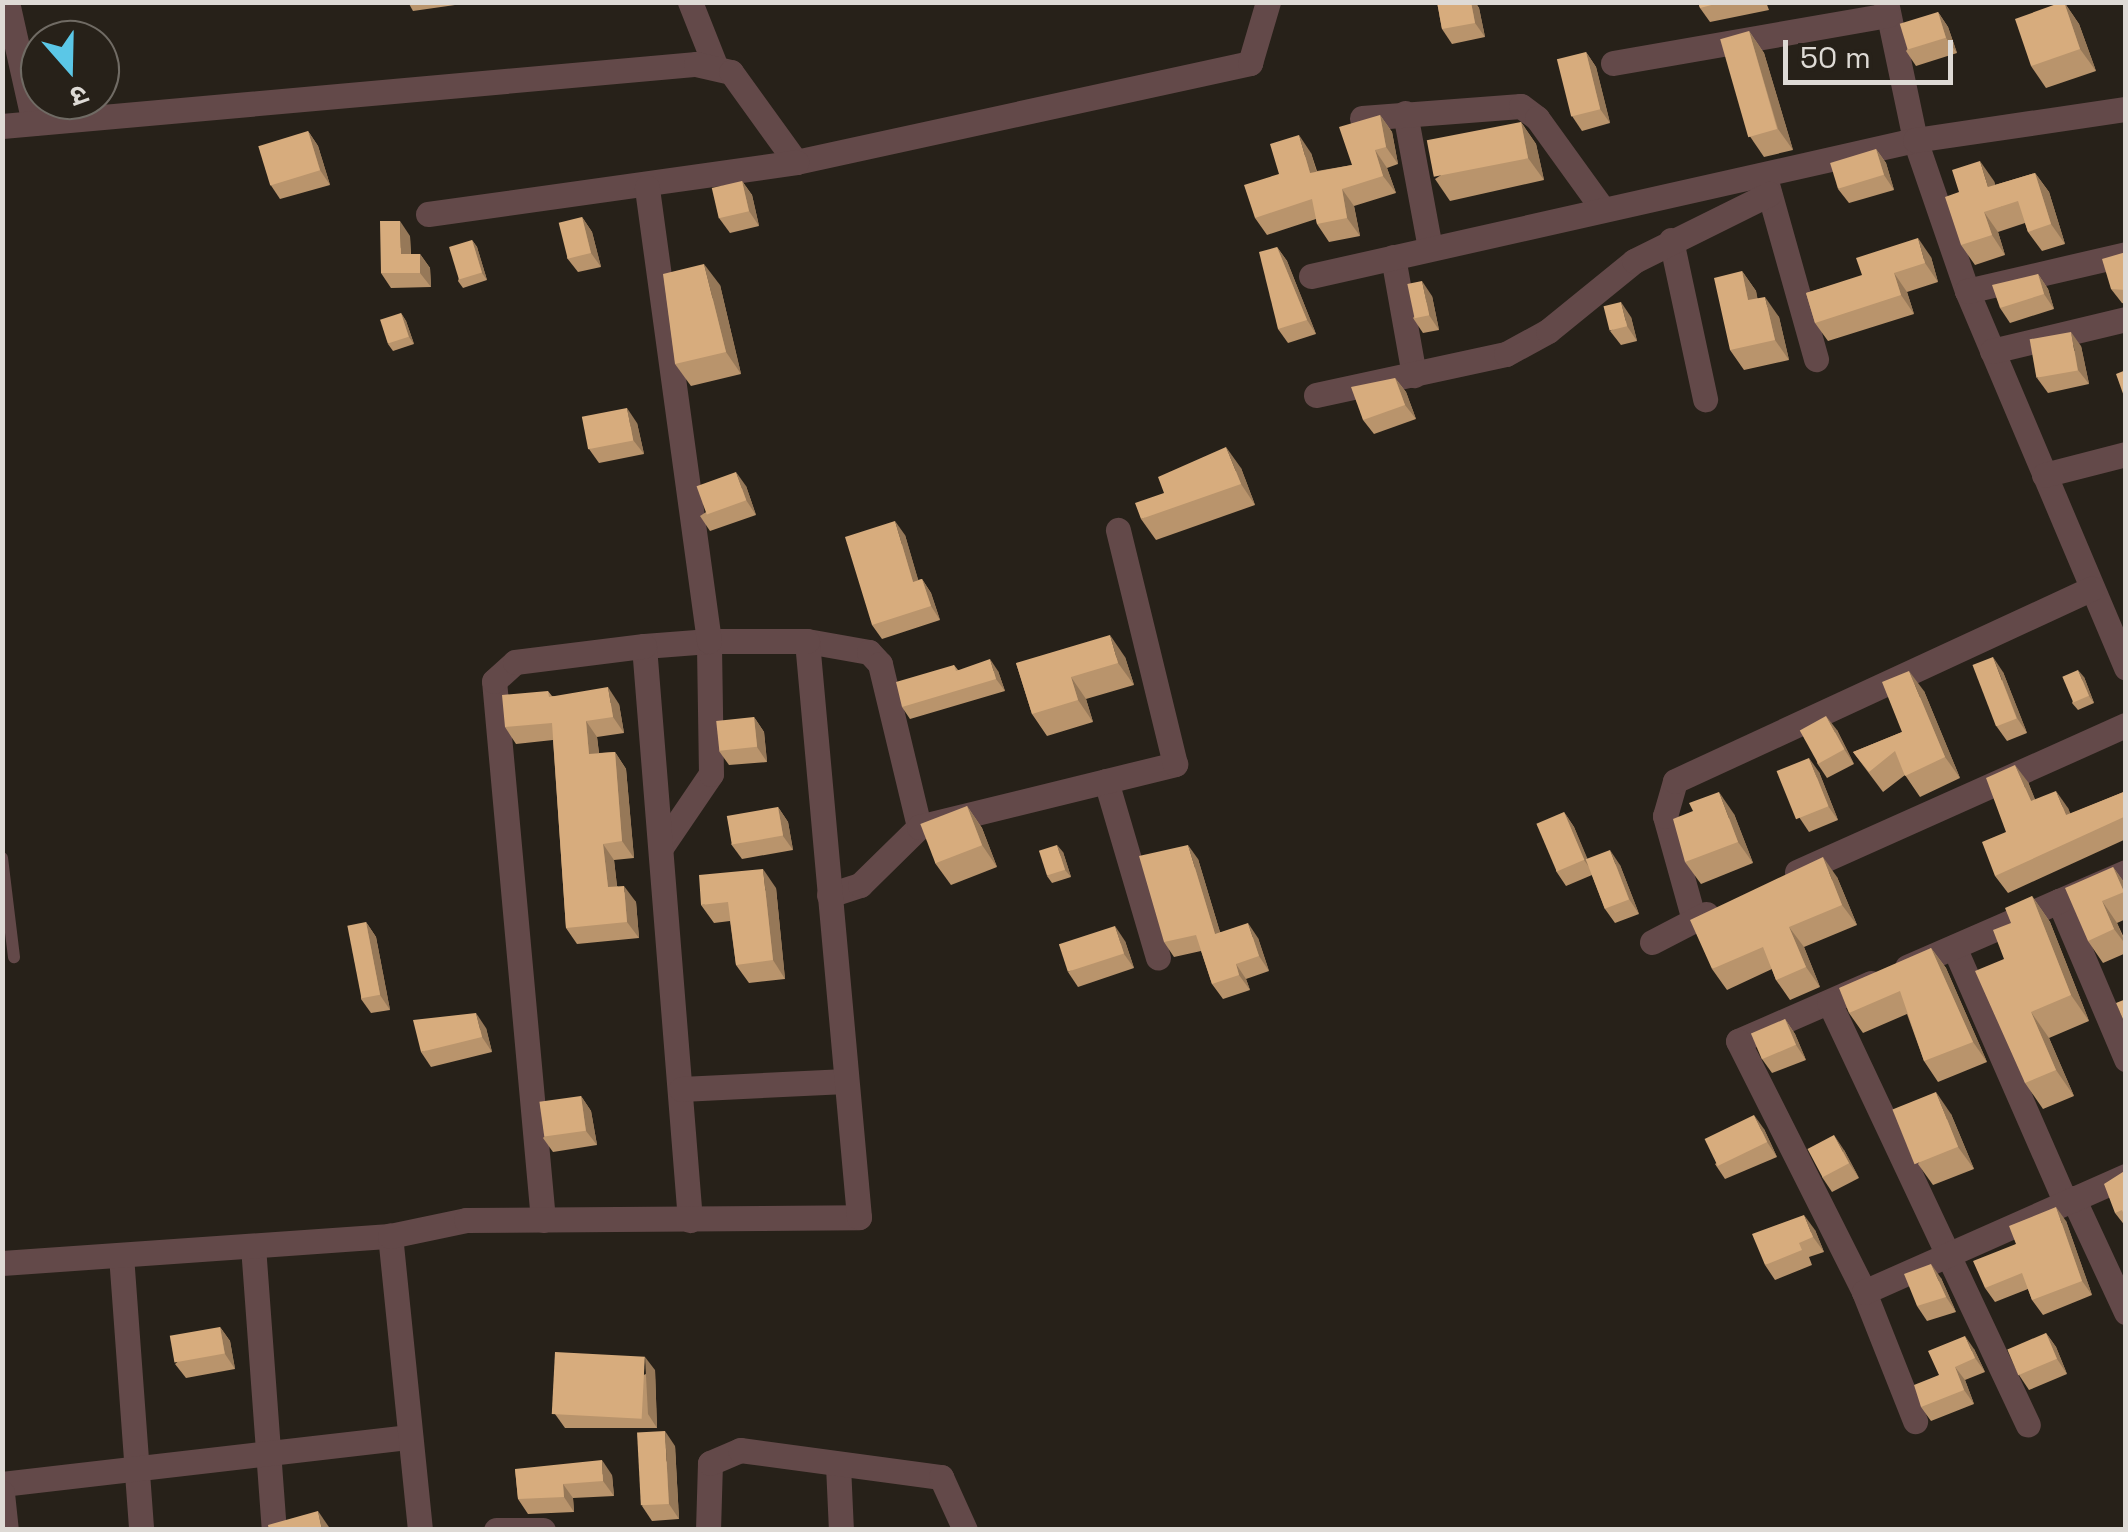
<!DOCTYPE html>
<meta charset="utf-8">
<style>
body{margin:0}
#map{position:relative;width:2128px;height:1532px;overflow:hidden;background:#272119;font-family:"Space Grotesk","Noto Sans Devanagari",sans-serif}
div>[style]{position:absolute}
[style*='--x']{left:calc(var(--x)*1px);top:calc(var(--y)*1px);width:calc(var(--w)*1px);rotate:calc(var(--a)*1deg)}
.lane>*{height:12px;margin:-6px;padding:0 6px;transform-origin:6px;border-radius:6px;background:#634949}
.street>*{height:25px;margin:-12.5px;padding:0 12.5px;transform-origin:12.5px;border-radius:12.5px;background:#634949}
.wall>*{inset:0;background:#b9946c}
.shaded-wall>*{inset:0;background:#967858}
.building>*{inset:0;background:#d7ac7d;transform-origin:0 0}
span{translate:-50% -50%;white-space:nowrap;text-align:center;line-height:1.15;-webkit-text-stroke:10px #272119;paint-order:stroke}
.frame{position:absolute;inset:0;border:5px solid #dedad5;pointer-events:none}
.north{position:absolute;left:20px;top:20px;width:100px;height:100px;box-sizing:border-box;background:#272119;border:2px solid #706b64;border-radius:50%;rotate:160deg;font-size:28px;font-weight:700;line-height:40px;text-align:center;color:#dedad5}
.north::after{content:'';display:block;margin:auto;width:35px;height:45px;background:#5bc7e7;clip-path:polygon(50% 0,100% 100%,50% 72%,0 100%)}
.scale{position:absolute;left:1783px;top:40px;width:170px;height:45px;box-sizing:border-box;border:5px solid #dedad5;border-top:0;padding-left:12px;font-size:30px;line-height:35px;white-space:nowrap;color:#dedad5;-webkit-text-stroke:8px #272119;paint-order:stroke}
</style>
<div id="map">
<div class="lane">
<div style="--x:2;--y:858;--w:100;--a:83.1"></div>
</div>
<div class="street">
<div style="--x:7;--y:2;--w:124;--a:77.4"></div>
<div style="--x:690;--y:2;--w:68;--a:68.4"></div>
<div style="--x:1886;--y:2;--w:141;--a:78.1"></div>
<div style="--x:1915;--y:140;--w:160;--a:71"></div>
<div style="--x:1967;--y:291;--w:409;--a:67.1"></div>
<div style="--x:1613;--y:63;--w:279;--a:-9.9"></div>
<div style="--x:1405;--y:113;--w:137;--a:79.5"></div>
<div style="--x:1362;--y:118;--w:159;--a:-4.3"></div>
<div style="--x:1521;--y:106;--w:20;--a:37"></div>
<div style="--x:1537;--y:118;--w:111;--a:54.2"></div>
<div style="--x:2;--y:126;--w:697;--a:-5.11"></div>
<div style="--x:696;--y:64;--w:36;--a:13"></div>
<div style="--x:731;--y:72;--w:111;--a:54.2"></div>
<div style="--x:796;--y:162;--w:465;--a:-12.3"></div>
<div style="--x:1250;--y:63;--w:64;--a:-73.6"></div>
<div style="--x:1766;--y:181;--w:185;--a:74.3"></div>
<div style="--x:428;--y:214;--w:372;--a:-8"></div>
<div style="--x:1671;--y:240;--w:163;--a:77.9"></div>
<div style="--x:1393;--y:257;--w:120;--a:79.9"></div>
<div style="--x:1311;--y:276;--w:619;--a:-12.69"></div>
<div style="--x:1915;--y:140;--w:213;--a:-8.4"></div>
<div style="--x:1967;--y:291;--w:163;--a:-13.1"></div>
<div style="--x:1992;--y:351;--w:138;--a:-13.4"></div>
<div style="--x:1316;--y:395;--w:194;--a:-12.2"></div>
<div style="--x:1506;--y:354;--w:48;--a:-28.7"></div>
<div style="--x:1548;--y:331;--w:111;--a:-39.1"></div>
<div style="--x:1634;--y:261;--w:151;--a:-26.4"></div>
<div style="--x:2044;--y:475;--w:85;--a:-14.4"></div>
<div style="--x:807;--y:641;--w:63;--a:10.1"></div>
<div style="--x:869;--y:652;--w:16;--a:47"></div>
<div style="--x:880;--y:664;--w:168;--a:76.5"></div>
<div style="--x:1106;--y:781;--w:184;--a:73.6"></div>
<div style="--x:662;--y:846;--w:87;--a:-55.8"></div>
<div style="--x:711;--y:774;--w:133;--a:-90.9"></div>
<div style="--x:709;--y:641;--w:65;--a:175.6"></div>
<div style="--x:644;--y:646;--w:576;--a:85.42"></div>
<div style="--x:1797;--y:872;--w:360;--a:-24.1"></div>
<div style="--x:2126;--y:872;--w:73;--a:156.6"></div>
<div style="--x:2059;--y:901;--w:172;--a:67"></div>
<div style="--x:829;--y:895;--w:33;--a:-18"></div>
<div style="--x:860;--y:885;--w:83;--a:-44.5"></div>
<div style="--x:919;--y:827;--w:264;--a:-13.8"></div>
<div style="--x:1175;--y:764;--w:241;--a:-103.7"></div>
<div style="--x:1694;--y:920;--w:108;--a:-105.6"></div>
<div style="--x:1665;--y:816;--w:36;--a:-74"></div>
<div style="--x:1675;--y:781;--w:459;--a:-24.8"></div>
<div style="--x:1652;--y:942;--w:61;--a:-27.4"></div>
<div style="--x:1954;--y:947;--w:277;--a:66.4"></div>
<div style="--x:1907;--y:967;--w:166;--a:-23.5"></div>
<div style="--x:1871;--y:983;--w:145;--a:156.4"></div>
<div style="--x:1738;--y:1041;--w:281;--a:63.3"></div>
<div style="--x:1864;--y:1292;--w:139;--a:68.4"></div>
<div style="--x:1829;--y:1002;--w:467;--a:64.8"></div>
<div style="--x:681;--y:1089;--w:165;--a:-2.8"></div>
<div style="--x:2073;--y:1198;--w:126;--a:65.1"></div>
<div style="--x:543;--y:1220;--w:541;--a:-95.19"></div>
<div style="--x:494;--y:681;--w:28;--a:-42"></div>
<div style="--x:515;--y:662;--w:130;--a:-7.1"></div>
<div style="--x:253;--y:1246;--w:285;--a:85.8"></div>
<div style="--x:121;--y:1255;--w:276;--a:85.8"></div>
<div style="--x:2;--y:1263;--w:389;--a:-4"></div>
<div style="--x:1864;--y:1292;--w:287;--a:-23.9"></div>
<div style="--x:838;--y:1465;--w:65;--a:87.4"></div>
<div style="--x:2;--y:1484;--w:408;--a:-6.6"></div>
<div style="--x:2;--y:1493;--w:37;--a:84"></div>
<div style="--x:420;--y:1530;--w:296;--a:-95.8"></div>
<div style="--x:390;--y:1236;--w:78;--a:-11.9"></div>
<div style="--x:466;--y:1220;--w:393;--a:-0.4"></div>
<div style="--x:859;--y:1217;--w:578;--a:-95.16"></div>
<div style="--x:807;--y:641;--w:98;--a:180"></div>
<div style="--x:709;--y:641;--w:458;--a:-97.8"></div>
<div style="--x:496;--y:1530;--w:47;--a:0"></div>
<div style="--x:708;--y:1530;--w:67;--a:-88.3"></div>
<div style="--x:710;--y:1463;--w:33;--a:-23"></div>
<div style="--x:740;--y:1450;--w:203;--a:7.7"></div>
<div style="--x:941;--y:1477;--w:58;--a:65.6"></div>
</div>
<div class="wall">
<div style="clip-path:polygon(408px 2px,462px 2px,462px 4px,413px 11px)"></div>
<div style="clip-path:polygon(1437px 2px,1475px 2px,1479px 8px,1485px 37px,1452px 44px,1442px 29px)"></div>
<div style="clip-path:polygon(1698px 2px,1766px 2px,1769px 10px,1710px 22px,1700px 8px)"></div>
<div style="clip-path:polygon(2064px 2px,2079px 24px,2096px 71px,2046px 88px,2031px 66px)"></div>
<div style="clip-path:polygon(1938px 12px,1948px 27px,1957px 53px,1916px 66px,1906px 51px)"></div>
<div style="clip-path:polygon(1749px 31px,1764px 53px,1793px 150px,1764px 157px,1749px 135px)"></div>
<div style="clip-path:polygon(1586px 52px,1596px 67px,1610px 123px,1582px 131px,1572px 116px)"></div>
<div style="clip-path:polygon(1380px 115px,1392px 132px,1398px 164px,1387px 168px,1396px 193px,1354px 206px,1360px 236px,1329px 242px,1317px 224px,1316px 219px,1267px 235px,1255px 218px,1279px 174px,1311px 153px,1317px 171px,1352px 165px)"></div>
<div style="clip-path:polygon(1521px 122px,1536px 144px,1544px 180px,1450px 201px,1435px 179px)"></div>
<div style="clip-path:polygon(308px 131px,318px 146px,330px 185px,280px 199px,270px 184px)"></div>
<div style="clip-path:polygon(1876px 149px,1886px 163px,1894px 190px,1849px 203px,1838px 189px)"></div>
<div style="clip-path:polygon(2035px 173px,2049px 192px,2065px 244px,2042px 251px,2028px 232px,2025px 223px,1998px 232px,2005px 255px,1975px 265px,1961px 245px,1994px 181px,1995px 185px)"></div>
<div style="clip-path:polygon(742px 181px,752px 195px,759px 226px,730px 233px,719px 218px)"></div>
<div style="clip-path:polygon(582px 217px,592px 232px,601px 267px,578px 272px,567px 258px)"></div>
<div style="clip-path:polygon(410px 236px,411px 254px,420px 254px,430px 268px,431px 287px,391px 288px,381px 273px)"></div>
<div style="clip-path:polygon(472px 240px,477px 247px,487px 280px,463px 288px,458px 281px)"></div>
<div style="clip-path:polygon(1277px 247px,1287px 261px,1316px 334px,1288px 343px,1278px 329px)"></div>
<div style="clip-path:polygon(2126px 252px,2126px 304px,2122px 303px,2111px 289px)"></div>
<div style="clip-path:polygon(1931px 257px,1938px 282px,1907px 292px,1914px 314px,1828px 341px,1815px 323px,1806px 293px)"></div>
<div style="clip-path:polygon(1742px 271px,1756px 291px,1757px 298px,1779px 317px,1789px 360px,1744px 370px,1730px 350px)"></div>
<div style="clip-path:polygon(2038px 274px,2048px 289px,2054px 309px,2010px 323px,2000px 308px)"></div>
<div style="clip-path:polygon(720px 285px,741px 374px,691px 386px,675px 364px)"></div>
<div style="clip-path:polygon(1432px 296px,1439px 330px,1423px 333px,1413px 318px)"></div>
<div style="clip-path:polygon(401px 313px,406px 321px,414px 344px,393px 351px,388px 344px)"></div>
<div style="clip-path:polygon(1631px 317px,1637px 341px,1621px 345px,1610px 331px)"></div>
<div style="clip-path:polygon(2081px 346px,2089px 384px,2048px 393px,2037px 378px)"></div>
<div style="clip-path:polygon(1395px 378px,1406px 392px,1416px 419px,1374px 434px,1363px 420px)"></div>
<div style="clip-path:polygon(637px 423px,644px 454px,599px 463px,589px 449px)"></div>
<div style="clip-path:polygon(1241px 468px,1255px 505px,1156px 540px,1141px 519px)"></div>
<div style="clip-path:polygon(746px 486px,756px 515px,710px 531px,700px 516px)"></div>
<div style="clip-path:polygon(905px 535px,918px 580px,922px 579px,931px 593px,940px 620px,882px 639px,872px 625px)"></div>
<div style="clip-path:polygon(1125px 657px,1134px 685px,1086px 699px,1093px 722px,1047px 736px,1032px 714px,1016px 663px)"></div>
<div style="clip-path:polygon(954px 665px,958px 670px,998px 671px,1005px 691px,910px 719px,902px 707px)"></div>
<div style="clip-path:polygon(2003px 672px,2027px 733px,2007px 741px,1997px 727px)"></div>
<div style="clip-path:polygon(2084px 677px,2094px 703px,2078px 710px,2072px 703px)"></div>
<div style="clip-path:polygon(548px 691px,552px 696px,619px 704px,624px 733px,597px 737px,599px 753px,615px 752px,626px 769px,634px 858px,614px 860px,617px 886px,636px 902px,639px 938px,577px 944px,566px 928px,553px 740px,516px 744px,505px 727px)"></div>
<div style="clip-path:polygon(1924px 691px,1960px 778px,1920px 797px,1905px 775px,1883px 792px,1853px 752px,1902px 732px)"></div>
<div style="clip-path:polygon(754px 717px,764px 732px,767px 762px,729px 765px,719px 751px)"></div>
<div style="clip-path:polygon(1837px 730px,1854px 764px,1827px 778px,1817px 763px)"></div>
<div style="clip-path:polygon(1819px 772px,1838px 820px,1809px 832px,1799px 817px)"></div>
<div style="clip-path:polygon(2028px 782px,2035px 800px,2068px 808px,2070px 814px,2126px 791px,2126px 839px,2008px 893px,1995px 876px,2006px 832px)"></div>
<div style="clip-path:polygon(967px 806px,982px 828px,997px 867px,951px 885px,935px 863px)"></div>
<div style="clip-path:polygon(778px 807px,788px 822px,793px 850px,742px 859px,731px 844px)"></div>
<div style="clip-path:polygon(1564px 812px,1574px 827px,1587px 859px,1620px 865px,1639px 914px,1615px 923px,1605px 909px,1592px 875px,1566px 886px,1556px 871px)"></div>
<div style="clip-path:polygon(1734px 814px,1753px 863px,1701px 884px,1685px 862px)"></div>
<div style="clip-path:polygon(1063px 852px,1071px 877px,1052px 883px,1047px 876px)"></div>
<div style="clip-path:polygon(1198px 859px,1220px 932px,1258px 938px,1269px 971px,1246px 979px,1250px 990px,1223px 999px,1212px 984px,1201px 951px,1174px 957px,1164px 942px)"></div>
<div style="clip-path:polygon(2113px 867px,2126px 885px,2126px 919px,2117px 923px,2126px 942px,2126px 953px,2103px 963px,2088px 941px)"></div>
<div style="clip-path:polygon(1837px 877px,1857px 925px,1804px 947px,1820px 987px,1790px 1000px,1776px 980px,1772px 969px,1727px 990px,1712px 969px)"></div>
<div style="clip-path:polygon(776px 888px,785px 979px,749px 983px,736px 965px,730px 921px,714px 923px,701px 905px)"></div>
<div style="clip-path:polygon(2032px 896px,2050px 922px,2089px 1021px,2049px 1038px,2074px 1096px,2043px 1109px,2025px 1083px,2004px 959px,2011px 923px)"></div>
<div style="clip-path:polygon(366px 922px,376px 937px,390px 1010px,371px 1013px,361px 999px)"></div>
<div style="clip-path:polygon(1125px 941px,1134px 968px,1078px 987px,1068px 972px)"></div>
<div style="clip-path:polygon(1931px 948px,1946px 968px,1987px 1062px,1938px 1082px,1924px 1061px,1907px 1014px,1863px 1033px,1849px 1013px)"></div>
<div style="clip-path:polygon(1785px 1019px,1795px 1034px,1806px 1060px,1772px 1073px,1762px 1059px)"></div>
<div style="clip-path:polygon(486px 1028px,492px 1052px,431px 1067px,421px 1052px)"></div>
<div style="clip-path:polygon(581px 1096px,591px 1111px,597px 1145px,553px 1152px,543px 1138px)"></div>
<div style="clip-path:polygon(1951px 1114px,1974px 1169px,1933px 1185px,1918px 1164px)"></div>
<div style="clip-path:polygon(1764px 1129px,1777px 1157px,1725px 1179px,1715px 1164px)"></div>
<div style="clip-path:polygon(1844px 1150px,1859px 1178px,1832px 1192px,1822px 1177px)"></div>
<div style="clip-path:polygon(2126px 1170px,2126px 1227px,2115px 1213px)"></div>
<div style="clip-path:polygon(2066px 1221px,2092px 1295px,2043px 1315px,2032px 1300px,2028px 1289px,1995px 1302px,1985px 1288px,2016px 1244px)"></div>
<div style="clip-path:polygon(1815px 1230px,1824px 1252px,1809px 1257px,1812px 1265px,1775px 1280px,1765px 1265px)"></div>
<div style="clip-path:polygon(1941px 1278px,1956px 1312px,1927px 1321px,1917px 1306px)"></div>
<div style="clip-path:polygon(220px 1327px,230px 1341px,235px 1369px,186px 1378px,175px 1364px)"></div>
<div style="clip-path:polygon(2046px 1333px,2056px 1347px,2067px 1374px,2029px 1390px,2019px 1375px)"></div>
<div style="clip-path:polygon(1974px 1349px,1985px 1372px,1965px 1380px,1974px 1404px,1931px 1421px,1921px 1407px,1939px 1375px)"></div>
<div style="clip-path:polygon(655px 1370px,657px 1428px,565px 1428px,555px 1414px)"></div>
<div style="clip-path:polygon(675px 1446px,679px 1519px,652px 1521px,642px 1506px)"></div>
<div style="clip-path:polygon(515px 1469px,612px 1475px,614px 1496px,573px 1498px,574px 1512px,528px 1514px,518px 1499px)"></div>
</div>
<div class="shaded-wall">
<div style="clip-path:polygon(1471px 2px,1475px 2px,1479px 8px,1485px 37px,1475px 23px)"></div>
<div style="clip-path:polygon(2064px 2px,2079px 24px,2096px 71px,2080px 49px)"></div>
<div style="clip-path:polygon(1938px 12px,1948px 27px,1957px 53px,1946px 38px)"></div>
<div style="clip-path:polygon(1749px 31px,1764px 53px,1793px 150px,1778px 129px)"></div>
<div style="clip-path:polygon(1586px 52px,1596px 67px,1610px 123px,1600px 109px)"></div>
<div style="clip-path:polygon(1380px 115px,1392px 132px,1398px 164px,1386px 147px)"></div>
<div style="clip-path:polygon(1521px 122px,1536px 144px,1544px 180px,1528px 158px)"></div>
<div style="clip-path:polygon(308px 131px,318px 146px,330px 185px,320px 170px)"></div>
<div style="clip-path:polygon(1299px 135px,1311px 153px,1322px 190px,1310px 173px)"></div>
<div style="clip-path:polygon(1876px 149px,1886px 163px,1894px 190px,1884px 175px)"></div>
<div style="clip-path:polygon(1375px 150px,1387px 168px,1396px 193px,1383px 176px)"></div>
<div style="clip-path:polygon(1980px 161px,1994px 181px,2002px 207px,1988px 187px)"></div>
<div style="clip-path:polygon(2035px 173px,2049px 192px,2065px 244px,2051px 224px)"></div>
<div style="clip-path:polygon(742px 181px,752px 195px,759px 226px,749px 211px)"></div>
<div style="clip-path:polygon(1342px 189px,1354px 206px,1360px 236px,1347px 218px)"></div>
<div style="clip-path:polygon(1984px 212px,1998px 232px,2005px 255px,1992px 235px)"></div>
<div style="clip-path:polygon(582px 217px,592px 232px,601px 267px,591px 253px)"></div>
<div style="clip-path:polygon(400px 221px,410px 236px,411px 269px,401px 254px)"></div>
<div style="clip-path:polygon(1918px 238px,1931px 257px,1938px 282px,1925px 263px)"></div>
<div style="clip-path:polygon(472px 240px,477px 247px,487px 280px,482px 273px)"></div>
<div style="clip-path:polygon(1277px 247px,1287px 261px,1316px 334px,1307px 320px)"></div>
<div style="clip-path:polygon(420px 254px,430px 268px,431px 287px,420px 273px)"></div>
<div style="clip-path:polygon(704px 264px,720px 285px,741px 374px,726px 352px)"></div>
<div style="clip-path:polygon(1742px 271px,1756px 291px,1762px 320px,1748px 300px)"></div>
<div style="clip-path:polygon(1894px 273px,1907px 292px,1914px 314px,1901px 295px)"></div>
<div style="clip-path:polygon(2038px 274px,2048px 289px,2054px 309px,2044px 294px)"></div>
<div style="clip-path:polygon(1422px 281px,1432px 296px,1439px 330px,1429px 315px)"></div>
<div style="clip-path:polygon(1765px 297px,1779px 317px,1789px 360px,1775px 340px)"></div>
<div style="clip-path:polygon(1621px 302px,1631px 317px,1637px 341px,1627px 326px)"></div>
<div style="clip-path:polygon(401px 313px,406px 321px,414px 344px,409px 337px)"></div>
<div style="clip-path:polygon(2071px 332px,2081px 346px,2089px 384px,2078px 370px)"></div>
<div style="clip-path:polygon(1395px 378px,1406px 392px,1416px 419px,1405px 405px)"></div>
<div style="clip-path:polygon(627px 408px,637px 423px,644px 454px,633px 440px)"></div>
<div style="clip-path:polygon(1226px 447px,1241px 468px,1255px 505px,1241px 484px)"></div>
<div style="clip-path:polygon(736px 472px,746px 486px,756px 515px,746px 500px)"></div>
<div style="clip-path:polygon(895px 521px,905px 535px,923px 596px,913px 582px)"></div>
<div style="clip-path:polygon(922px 579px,931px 593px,940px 620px,931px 606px)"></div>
<div style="clip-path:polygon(1110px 635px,1125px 657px,1134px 685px,1118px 663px)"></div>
<div style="clip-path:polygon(1993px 657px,2003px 672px,2027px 733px,2017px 718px)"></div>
<div style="clip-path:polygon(990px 659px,998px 671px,1005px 691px,996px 679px)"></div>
<div style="clip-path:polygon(2078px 670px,2084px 677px,2094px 703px,2089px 696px)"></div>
<div style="clip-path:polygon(1909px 671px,1924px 691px,1960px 778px,1945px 757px)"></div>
<div style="clip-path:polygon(1071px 677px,1086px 699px,1093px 722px,1078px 700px)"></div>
<div style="clip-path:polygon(608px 687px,619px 704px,624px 733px,613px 717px)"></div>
<div style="clip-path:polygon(1826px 716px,1837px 730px,1854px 764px,1844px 749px)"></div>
<div style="clip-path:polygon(754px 717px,764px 732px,767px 762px,757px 747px)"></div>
<div style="clip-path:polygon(586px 721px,597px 737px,601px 770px,589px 754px)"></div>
<div style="clip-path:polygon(615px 752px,626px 769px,634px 858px,622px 841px)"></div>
<div style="clip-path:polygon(1809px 758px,1819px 772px,1838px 820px,1828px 806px)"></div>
<div style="clip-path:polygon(2015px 765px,2028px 782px,2043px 819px,2031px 801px)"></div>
<div style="clip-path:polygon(2056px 791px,2068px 808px,2079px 833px,2066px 815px)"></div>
<div style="clip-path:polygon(1719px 792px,1734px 814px,1753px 863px,1738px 842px)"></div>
<div style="clip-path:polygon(967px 806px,982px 828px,997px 867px,982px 845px)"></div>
<div style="clip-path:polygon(778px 807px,788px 822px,793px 850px,783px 836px)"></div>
<div style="clip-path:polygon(1564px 812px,1574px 827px,1594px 874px,1584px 860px)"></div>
<div style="clip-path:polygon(603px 844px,614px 860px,619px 904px,608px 887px)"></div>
<div style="clip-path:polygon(1057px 845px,1063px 852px,1071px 877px,1065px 870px)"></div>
<div style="clip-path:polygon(1188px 845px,1198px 859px,1225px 949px,1215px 934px)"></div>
<div style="clip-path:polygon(1610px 850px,1620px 865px,1639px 914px,1629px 899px)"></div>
<div style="clip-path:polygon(1823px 857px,1837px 877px,1857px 925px,1842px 905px)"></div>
<div style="clip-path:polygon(2113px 867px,2126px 885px,2126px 894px,2124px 892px)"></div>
<div style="clip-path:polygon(763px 869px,776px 888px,785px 979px,773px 960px)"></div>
<div style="clip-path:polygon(624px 886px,636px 902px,639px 938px,627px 922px)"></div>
<div style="clip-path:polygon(2032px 896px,2050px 922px,2089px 1021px,2071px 995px)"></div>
<div style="clip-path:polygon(2102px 901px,2117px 923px,2126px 945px,2114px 929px)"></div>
<div style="clip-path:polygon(366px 922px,376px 937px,390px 1010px,380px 995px)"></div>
<div style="clip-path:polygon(1248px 923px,1258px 938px,1269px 971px,1259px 956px)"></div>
<div style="clip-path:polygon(1115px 926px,1125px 941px,1134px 968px,1124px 954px)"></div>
<div style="clip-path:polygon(1789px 927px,1804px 947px,1820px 987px,1806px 967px)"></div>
<div style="clip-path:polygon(1931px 948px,1946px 968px,1987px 1062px,1973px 1042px)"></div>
<div style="clip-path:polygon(1236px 964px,1246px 979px,1250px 990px,1239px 975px)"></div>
<div style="clip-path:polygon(2031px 1012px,2049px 1038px,2074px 1096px,2056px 1070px)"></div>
<div style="clip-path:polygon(476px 1013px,486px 1028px,492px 1052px,482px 1037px)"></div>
<div style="clip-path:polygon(1785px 1019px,1795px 1034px,1806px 1060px,1796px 1045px)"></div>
<div style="clip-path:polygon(1936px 1092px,1951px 1114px,1974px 1169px,1958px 1147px)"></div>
<div style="clip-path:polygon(581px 1096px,591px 1111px,597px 1145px,586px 1131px)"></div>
<div style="clip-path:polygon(1754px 1115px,1764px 1129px,1777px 1157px,1767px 1142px)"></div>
<div style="clip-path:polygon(1834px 1135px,1844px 1150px,1859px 1178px,1849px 1163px)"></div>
<div style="clip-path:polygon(2056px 1207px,2066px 1221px,2092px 1295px,2082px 1281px)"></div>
<div style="clip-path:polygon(1804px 1215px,1815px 1230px,1824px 1252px,1813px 1237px)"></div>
<div style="clip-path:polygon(1931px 1264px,1941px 1278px,1956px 1312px,1946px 1297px)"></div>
<div style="clip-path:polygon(220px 1327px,230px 1341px,235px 1369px,225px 1354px)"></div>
<div style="clip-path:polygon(2046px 1333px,2056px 1347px,2067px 1374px,2057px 1359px)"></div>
<div style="clip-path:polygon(1965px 1336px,1974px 1349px,1985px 1372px,1975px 1358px)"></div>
<div style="clip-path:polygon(645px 1357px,655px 1370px,657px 1428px,648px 1414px)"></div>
<div style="clip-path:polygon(1955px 1367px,1965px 1380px,1974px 1404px,1964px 1390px)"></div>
<div style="clip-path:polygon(665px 1431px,675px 1446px,679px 1519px,669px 1504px)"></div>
<div style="clip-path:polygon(602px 1460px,612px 1475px,614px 1496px,603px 1481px)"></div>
<div style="clip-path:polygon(563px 1484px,573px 1498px,574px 1512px,564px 1497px)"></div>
<div style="clip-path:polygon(318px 1511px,331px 1530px,322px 1530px)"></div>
</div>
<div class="building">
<div style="clip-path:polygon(1437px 2px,1471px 2px,1475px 23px,1442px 29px)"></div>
<div style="clip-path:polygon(1698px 2px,1723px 2px,1700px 8px)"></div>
<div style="clip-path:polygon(2062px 2px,2064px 2px,2080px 49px,2031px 66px,2015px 19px)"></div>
<div style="left:1938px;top:12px;width:27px;height:40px;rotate:73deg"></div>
<div style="left:1749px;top:31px;width:102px;height:30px;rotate:74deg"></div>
<div style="left:1586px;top:52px;width:59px;height:30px;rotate:76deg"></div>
<div style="clip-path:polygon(1380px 115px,1386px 147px,1375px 150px,1383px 176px,1342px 189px,1347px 218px,1317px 224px,1312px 199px,1255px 218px,1244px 185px,1279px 174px,1270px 144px,1299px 135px,1310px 173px,1352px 165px,1339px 127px)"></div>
<div style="left:1521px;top:122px;width:37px;height:96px;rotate:79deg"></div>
<div style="left:308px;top:131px;width:41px;height:52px;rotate:73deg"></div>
<div style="left:1876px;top:149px;width:27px;height:48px;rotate:73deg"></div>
<div style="clip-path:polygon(1980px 161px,1988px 187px,2035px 173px,2051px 224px,2028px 232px,2018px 201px,1984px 212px,1992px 235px,1961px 245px,1945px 197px,1959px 192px,1952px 170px)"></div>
<div style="left:742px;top:181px;width:31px;height:31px;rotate:77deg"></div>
<div style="left:582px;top:217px;width:37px;height:24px;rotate:76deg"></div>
<div style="clip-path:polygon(380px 221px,400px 221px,401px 254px,420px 254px,420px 273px,381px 273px)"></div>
<div style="clip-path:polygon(1918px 238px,1925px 263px,1894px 273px,1901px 295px,1815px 323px,1806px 293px,1862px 275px,1856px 258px)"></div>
<div style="left:472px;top:240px;width:34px;height:24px;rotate:73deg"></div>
<div style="clip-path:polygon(1277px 247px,1307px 320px,1278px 329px,1259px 252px)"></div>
<div style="clip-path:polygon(2126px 252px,2126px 290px,2111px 289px,2102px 259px)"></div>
<div style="clip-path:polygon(704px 264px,726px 352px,675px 364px,663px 274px)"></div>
<div style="clip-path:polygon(1742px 271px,1748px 300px,1765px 297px,1775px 340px,1730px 350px,1714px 278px)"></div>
<div style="clip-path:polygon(2038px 274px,2044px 294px,2000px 308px,1992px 285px)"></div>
<div style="left:1422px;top:281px;width:35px;height:15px;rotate:78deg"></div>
<div style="left:1621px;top:302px;width:25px;height:18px;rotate:76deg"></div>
<div style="left:401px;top:313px;width:25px;height:22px;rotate:72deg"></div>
<div style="left:2071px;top:332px;width:39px;height:42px;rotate:80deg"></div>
<div style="clip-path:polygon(2126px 370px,2126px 402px,2116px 374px)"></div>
<div style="clip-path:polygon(1395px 378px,1405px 405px,1363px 420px,1351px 387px)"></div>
<div style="left:627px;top:408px;width:33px;height:46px;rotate:79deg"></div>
<div style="clip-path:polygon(1226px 447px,1241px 484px,1141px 519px,1135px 503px,1164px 493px,1158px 477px)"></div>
<div style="left:736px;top:472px;width:30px;height:42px;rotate:70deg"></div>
<div style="clip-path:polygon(895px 521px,913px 582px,922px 579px,931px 606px,872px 625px,845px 537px)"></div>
<div style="clip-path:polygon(1110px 635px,1118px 663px,1071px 677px,1078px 700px,1032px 714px,1016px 663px)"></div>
<div style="left:1993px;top:657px;width:66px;height:22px;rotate:69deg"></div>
<div style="clip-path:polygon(990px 659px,996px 679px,902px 707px,896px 682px,954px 665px,956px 671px)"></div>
<div style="left:2078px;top:670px;width:28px;height:17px;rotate:67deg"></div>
<div style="clip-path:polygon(1909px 671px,1945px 757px,1905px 776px,1895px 751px,1869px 772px,1853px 752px,1902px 732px,1882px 682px)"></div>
<div style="clip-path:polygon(608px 687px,613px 717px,586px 721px,589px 754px,615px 752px,622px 841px,603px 844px,608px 887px,624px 886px,627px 922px,566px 928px,552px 723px,505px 727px,502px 695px,548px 691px,549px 697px)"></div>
<div style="left:1826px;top:716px;width:38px;height:30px;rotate:61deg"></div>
<div style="left:754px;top:717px;width:30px;height:38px;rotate:84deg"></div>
<div style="left:1809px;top:758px;width:52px;height:35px;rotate:68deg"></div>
<div style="clip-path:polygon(2015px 765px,2031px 801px,2056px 791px,2066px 815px,2126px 791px,2126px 816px,1995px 876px,1982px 842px,2006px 832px,1986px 778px)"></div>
<div style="clip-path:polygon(1719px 792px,1738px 842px,1685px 862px,1673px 819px,1693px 811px,1689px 803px)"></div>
<div style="left:967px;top:806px;width:42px;height:50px;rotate:69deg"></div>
<div style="left:778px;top:807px;width:29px;height:52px;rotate:80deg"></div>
<div style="left:1564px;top:812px;width:52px;height:30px;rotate:67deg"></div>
<div style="left:1057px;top:845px;width:26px;height:19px;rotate:72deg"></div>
<div style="clip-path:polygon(1188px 845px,1215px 934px,1248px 923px,1259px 956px,1236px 964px,1239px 975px,1212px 984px,1196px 935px,1164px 942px,1139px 856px)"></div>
<div style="left:1610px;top:850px;width:53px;height:26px;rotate:69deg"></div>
<div style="clip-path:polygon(1823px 857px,1842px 905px,1789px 927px,1806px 967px,1776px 980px,1763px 947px,1712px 969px,1690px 920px)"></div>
<div style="clip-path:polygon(2113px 867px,2124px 892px,2102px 901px,2114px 929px,2088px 941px,2065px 888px)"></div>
<div style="clip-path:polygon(763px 869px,773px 960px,736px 965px,728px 902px,701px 905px,699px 875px)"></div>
<div style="clip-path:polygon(2032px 896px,2071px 995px,2031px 1012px,2056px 1070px,2025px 1083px,1975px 971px,2004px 959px,1993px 930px,2011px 923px,2005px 908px)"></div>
<div style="left:366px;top:922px;width:74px;height:19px;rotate:79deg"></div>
<div style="left:1115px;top:926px;width:29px;height:59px;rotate:72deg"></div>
<div style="clip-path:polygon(1931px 948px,1973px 1042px,1924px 1061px,1900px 991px,1849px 1013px,1839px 988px)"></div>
<div style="clip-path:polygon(2126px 999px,2126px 1026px,2116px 1003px)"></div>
<div style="clip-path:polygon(476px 1013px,482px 1037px,421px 1052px,413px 1020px)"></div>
<div style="left:1785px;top:1019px;width:28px;height:37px;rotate:67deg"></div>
<div style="left:1936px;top:1092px;width:59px;height:47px;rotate:68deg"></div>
<div style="left:581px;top:1096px;width:35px;height:42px;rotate:82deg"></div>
<div style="left:1754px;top:1115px;width:30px;height:55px;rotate:64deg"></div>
<div style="left:1834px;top:1135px;width:32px;height:30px;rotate:62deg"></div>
<div style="clip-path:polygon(2126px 1170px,2126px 1219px,2122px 1210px,2115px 1213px,2104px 1184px)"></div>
<div style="clip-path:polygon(2056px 1207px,2082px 1281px,2032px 1300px,2022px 1273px,1985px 1288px,1973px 1261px,2016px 1244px,2009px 1226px)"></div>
<div style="clip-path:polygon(1804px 1215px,1813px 1237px,1799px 1243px,1802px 1250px,1765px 1265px,1752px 1234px)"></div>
<div style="clip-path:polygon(1931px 1264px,1946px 1297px,1917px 1306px,1904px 1274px)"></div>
<div style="left:220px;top:1327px;width:27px;height:51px;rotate:80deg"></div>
<div style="left:2046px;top:1333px;width:28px;height:42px;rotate:67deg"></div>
<div style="clip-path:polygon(1965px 1336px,1975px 1358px,1955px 1367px,1964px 1390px,1921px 1407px,1914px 1385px,1939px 1375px,1928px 1351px)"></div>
<div style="left:555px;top:1352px;width:90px;height:62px;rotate:3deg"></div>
<div style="left:665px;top:1431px;width:73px;height:28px;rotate:87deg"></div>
<div style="clip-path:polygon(602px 1460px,603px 1481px,563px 1484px,564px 1497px,518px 1499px,515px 1469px)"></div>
<div style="clip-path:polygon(318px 1511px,322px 1530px,269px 1530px,268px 1525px)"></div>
</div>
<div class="frame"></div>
<div class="north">उ</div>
<div class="scale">50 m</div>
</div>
